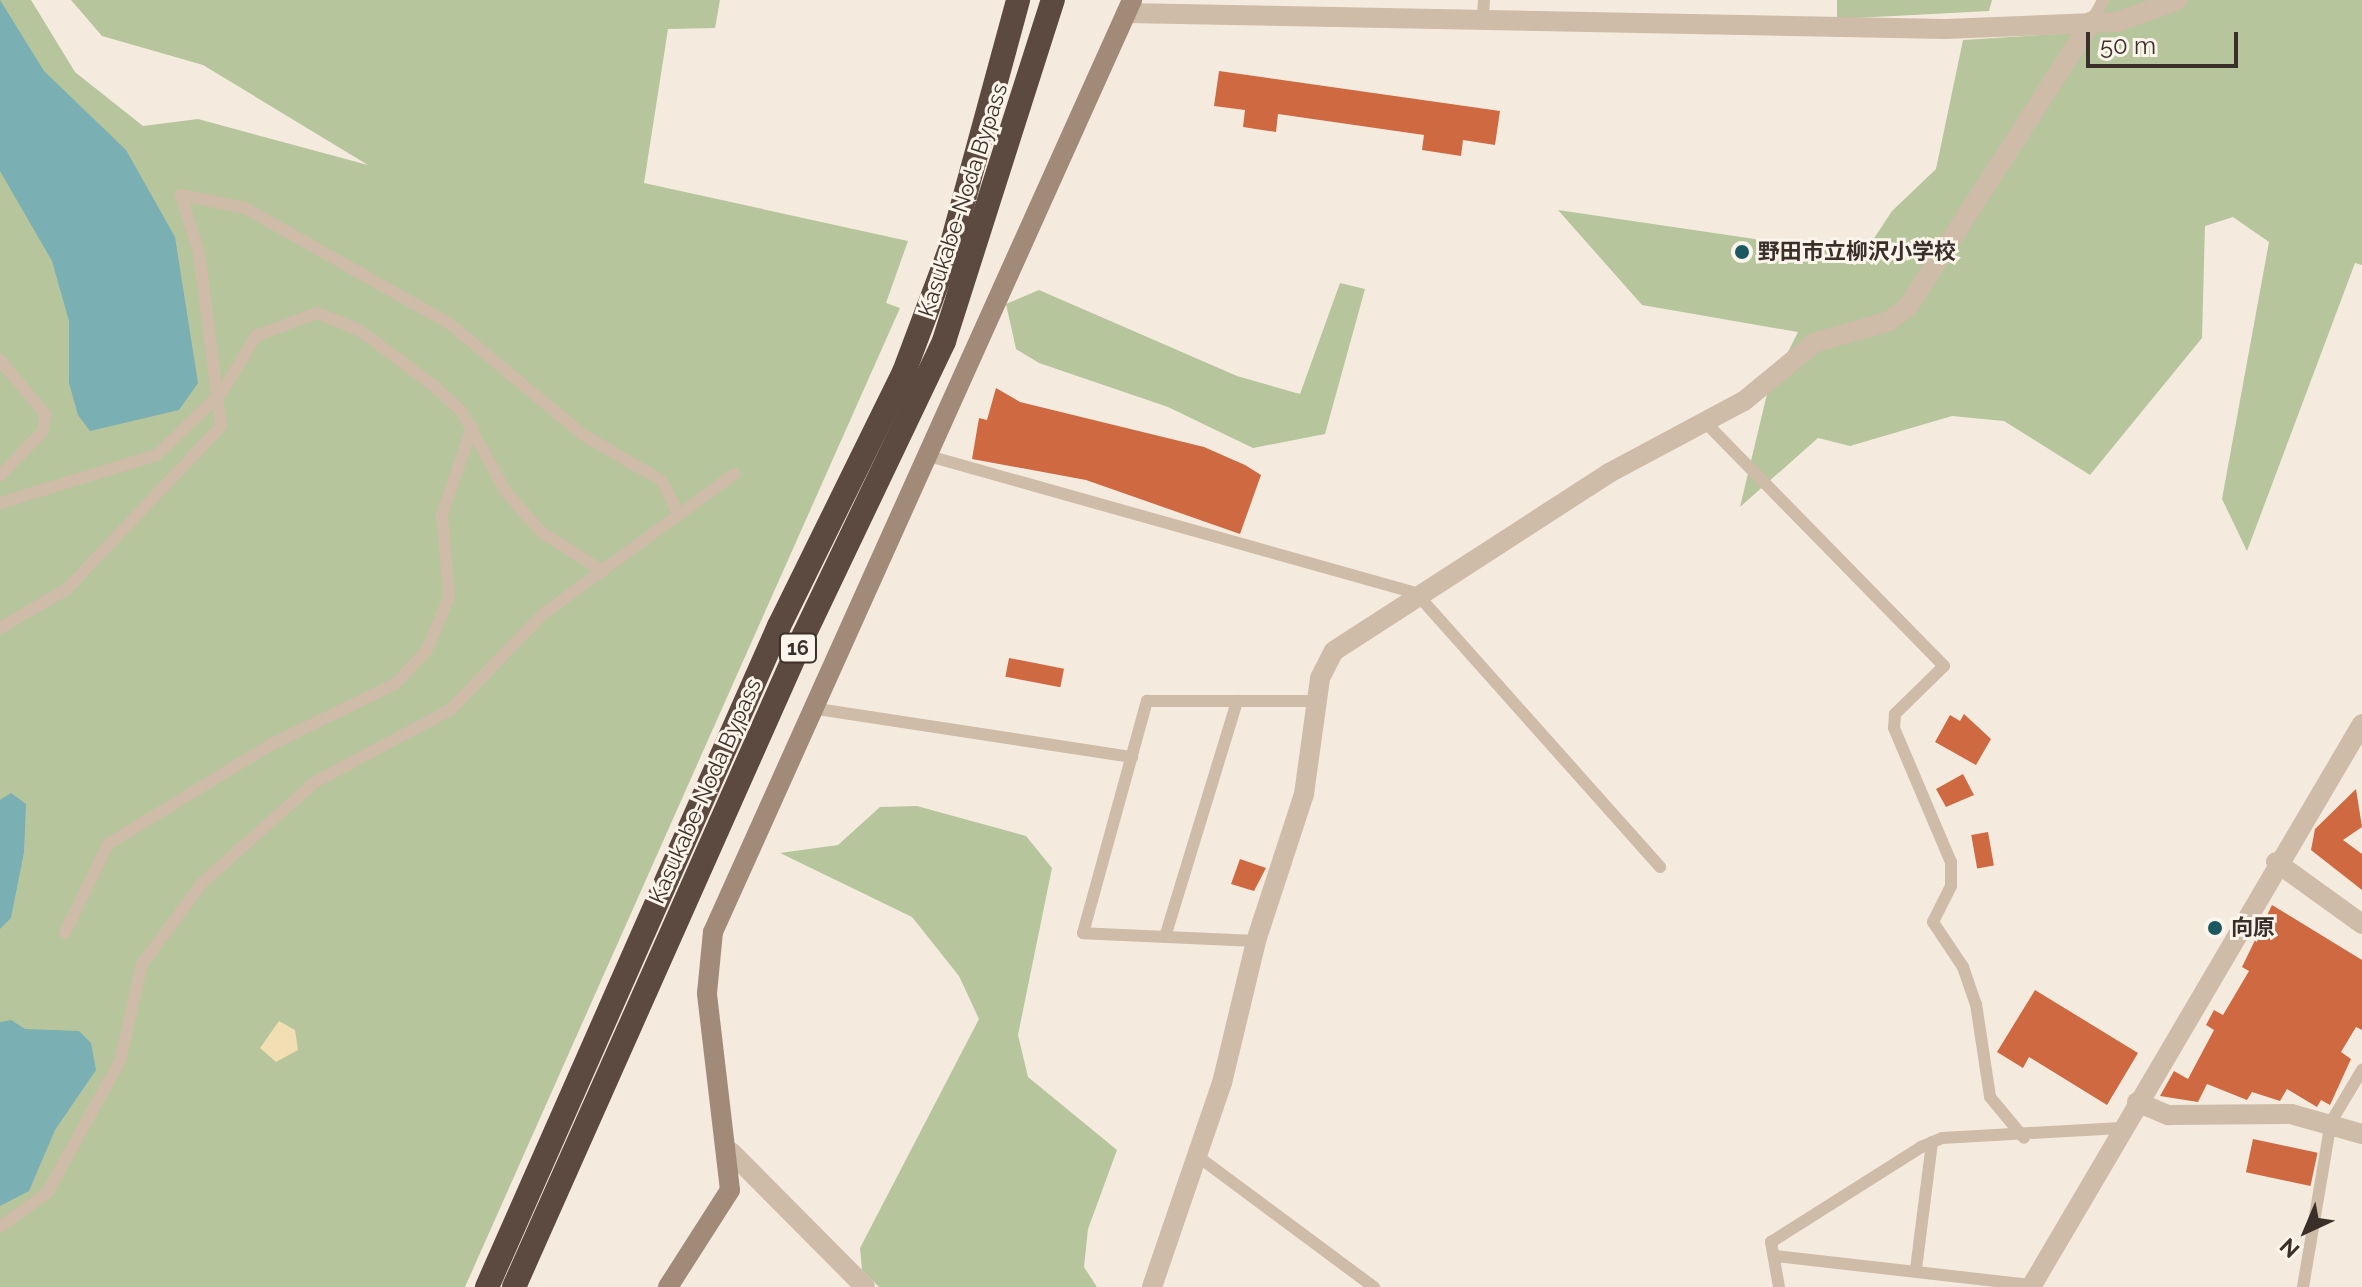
<!DOCTYPE html>
<meta charset="utf-8">
<style>
body{margin:0}
#map{position:relative;width:2362px;height:1287px;overflow:hidden;background:#f4ebde;font-family:Raleway,"Noto Sans JP",sans-serif}
div>[style]{position:absolute}
[style*='--x']{left:calc(var(--x)*1px);top:calc(var(--y)*1px);width:calc(var(--w)*1px);rotate:calc(var(--a)*1deg)}
.green>*{inset:0;background:#b6c59c}
.sand>*{inset:0;background:#f2deb3}
.water>*{inset:0;background:#7aafb4}
.building>*{inset:0;background:#ce6942;transform-origin:0 0}
.lane>*{height:12px;margin:-6px;padding:0 6px;transform-origin:6px;border-radius:6px;background:#cebba8}
.street>*{height:20px;margin:-10px;padding:0 10px;transform-origin:10px;border-radius:10px;background:#cebba8}
.secondary>*{height:20px;margin:-10px;padding:0 10px;transform-origin:10px;border-radius:10px;background:#a28a79}
.highway>*{height:24px;margin:-12px;padding:0 12px;transform-origin:12px;border-radius:12px;background:#5c493f}
.dots>*{width:22px;height:22px;translate:-50% -50%;box-sizing:border-box;border:4px solid #fbf4eb;border-radius:50%}
span{translate:-50% -50%;white-space:nowrap;text-align:center;line-height:1.15;-webkit-text-stroke:6px #fbf4eb;paint-order:stroke}
.shield-label span{padding:2px 6px;background:#fbf4eb;border:2px solid;border-radius:6px;-webkit-text-stroke-width:0}
.shield-label{font-size:20px;color:#3a2f29;font-weight:700}
.street-label{font-size:22px;color:#3a2f29}
.poi-label{font-size:22px;color:#3a2f29;font-weight:700}
.left{translate:0 -50%;text-align:left}
.north{position:absolute;left:2266px;top:1191px;width:80px;height:80px;-webkit-text-stroke:6px #fbf4eb;paint-order:stroke;rotate:224deg;font-size:22px;font-weight:700;line-height:32px;text-align:center;color:#3a2f29}
.north::after{content:'';display:block;margin:auto;width:28px;height:36px;background:#3a2f29;clip-path:polygon(50% 0,100% 100%,50% 72%,0 100%)}
.scale{position:absolute;left:2086px;top:32px;width:152px;height:36px;box-sizing:border-box;border:4px solid #3a2f29;border-top:0;padding-left:10px;font-size:24px;line-height:28px;white-space:nowrap;color:#3a2f29;-webkit-text-stroke:6px #fbf4eb;paint-order:stroke}
</style>
<div id="map">
<div class="green">
<div style="clip-path:polygon(0 0,31px 0,75px 72px,143px 126px,198px 119px,368px 165px,203px 65px,102px 36px,71px 0,720px 0,715px 28px,668px 29px,644px 183px,908px 241px,886px 303px,900px 308px,465px 1287px,0 1287px)"></div>
<div style="clip-path:polygon(1837px 0,1992px 0,1989px 11px,1837px 19px)"></div>
<div style="clip-path:polygon(2099px 0,2362px 0,2362px 265px,2355px 263px,2247px 551px,2222px 499px,2269px 242px,2233px 217px,2205px 226px,2202px 338px,2090px 475px,2004px 421px,1952px 416px,1850px 446px,1818px 438px,1740px 507px,1767px 394px,1798px 332px,1642px 305px,1558px 210px,1863px 255px,1892px 211px,1936px 169px,1963px 40px,2072px 33px)"></div>
<div style="clip-path:polygon(1340px 283px,1365px 289px,1325px 434px,1253px 448px,1168px 407px,1039px 363px,1016px 349px,1006px 304px,1039px 290px,1237px 376px,1300px 394px)"></div>
<div style="clip-path:polygon(917px 806px,1026px 836px,1052px 868px,1018px 1035px,1028px 1077px,1117px 1150px,1088px 1229px,1084px 1267px,1097px 1287px,879px 1287px,862px 1270px,860px 1248px,979px 1019px,959px 976px,912px 917px,780px 853px,838px 845px,880px 807px)"></div>
</div>
<div class="sand">
<div style="clip-path:polygon(279px 1021px,295px 1030px,298px 1050px,276px 1062px,260px 1048px)"></div>
</div>
<div class="water">
<div style="clip-path:polygon(0 0,44px 71px,126px 150px,175px 237px,198px 383px,179px 410px,90px 431px,78px 415px,69px 383px,69px 321px,52px 261px,0 171px)"></div>
<div style="clip-path:polygon(11px 793px,26px 804px,24px 852px,11px 918px,0 929px,0 800px)"></div>
<div style="clip-path:polygon(11px 1020px,25px 1029px,79px 1031px,91px 1043px,96px 1070px,55px 1130px,29px 1191px,0 1206px,0 1022px)"></div>
</div>
<div class="building">
<div style="clip-path:polygon(1219px 71px,1500px 111px,1495px 145px,1463px 140px,1461px 156px,1422px 150px,1424px 135px,1278px 114px,1276px 132px,1243px 127px,1245px 110px,1214px 106px)"></div>
<div style="clip-path:polygon(996px 388px,1020px 402px,1204px 447px,1245px 465px,1261px 475px,1240px 534px,1086px 480px,972px 459px,979px 418px,987px 420px)"></div>
<div style="left:1009px;top:658px;width:56px;height:19px;rotate:11deg"></div>
<div style="clip-path:polygon(1964px 714px,1991px 739px,1976px 765px,1935px 742px,1950px 715px,1960px 721px)"></div>
<div style="clip-path:polygon(1963px 774px,1974px 795px,1946px 807px,1936px 789px)"></div>
<div style="clip-path:polygon(2356px 789px,2362px 827px,2343px 840px,2362px 854px,2362px 890px,2311px 850px,2315px 829px)"></div>
<div style="left:1988px;top:832px;width:34px;height:17px;rotate:80deg"></div>
<div style="clip-path:polygon(1240px 859px,1266px 868px,1254px 891px,1231px 884px)"></div>
<div style="clip-path:polygon(2272px 905px,2362px 960px,2362px 1030px,2356px 1027px,2341px 1052px,2351px 1059px,2330px 1105px,2321px 1100px,2317px 1107px,2287px 1089px,2280px 1101px,2252px 1092px,2247px 1100px,2207px 1084px,2198px 1102px,2160px 1096px,2174px 1071px,2188px 1079px,2214px 1030px,2206px 1025px,2214px 1010px,2223px 1015px,2249px 971px,2242px 967px)"></div>
<div style="clip-path:polygon(2035px 990px,2138px 1053px,2107px 1105px,2029px 1057px,2023px 1068px,1997px 1052px)"></div>
<div style="left:2253px;top:1139px;width:66px;height:34px;rotate:12deg"></div>
</div>
<div class="lane">
<div style="--x:1483;--y:18;--w:18;--a:-87"></div>
<div style="--x:2092;--y:21;--w:24;--a:-62"></div>
<div style="--x:0;--y:360;--w:72;--a:50.1"></div>
<div style="--x:46;--y:415;--w:17;--a:103"></div>
<div style="--x:42;--y:432;--w:61;--a:133.7"></div>
<div style="--x:1704;--y:421;--w:343;--a:45.6"></div>
<div style="--x:1944;--y:666;--w:69;--a:135.6"></div>
<div style="--x:1895;--y:714;--w:14;--a:94"></div>
<div style="--x:1894;--y:728;--w:146;--a:67"></div>
<div style="--x:1951;--y:862;--w:24;--a:90"></div>
<div style="--x:1951;--y:886;--w:40;--a:116.6"></div>
<div style="--x:1933;--y:922;--w:54;--a:56.3"></div>
<div style="--x:1963;--y:967;--w:39;--a:71"></div>
<div style="--x:1976;--y:1004;--w:94;--a:81.4"></div>
<div style="--x:1990;--y:1097;--w:53;--a:50.3"></div>
<div style="--x:925;--y:455;--w:510;--a:15.7"></div>
<div style="--x:1416;--y:593;--w:367;--a:48.3"></div>
<div style="--x:0;--y:503;--w:164;--a:-17"></div>
<div style="--x:157;--y:455;--w:91;--a:-44.1"></div>
<div style="--x:222;--y:392;--w:66;--a:-58.7"></div>
<div style="--x:256;--y:336;--w:65;--a:-20.7"></div>
<div style="--x:317;--y:313;--w:45;--a:22"></div>
<div style="--x:359;--y:330;--w:94;--a:36.7"></div>
<div style="--x:434;--y:386;--w:38;--a:43"></div>
<div style="--x:462;--y:412;--w:91;--a:61.2"></div>
<div style="--x:506;--y:492;--w:53;--a:48.8"></div>
<div style="--x:541;--y:532;--w:73;--a:32.2"></div>
<div style="--x:0;--y:628;--w:78;--a:-30.2"></div>
<div style="--x:67;--y:589;--w:224;--a:-46.6"></div>
<div style="--x:221;--y:426;--w:174;--a:-97.2"></div>
<div style="--x:199;--y:253;--w:61;--a:-107.2"></div>
<div style="--x:181;--y:195;--w:65;--a:11.5"></div>
<div style="--x:245;--y:208;--w:236;--a:29.5"></div>
<div style="--x:450;--y:324;--w:172;--a:39.8"></div>
<div style="--x:582;--y:434;--w:93;--a:30.4"></div>
<div style="--x:662;--y:481;--w:34;--a:64"></div>
<div style="--x:811;--y:708;--w:325;--a:8.7"></div>
<div style="--x:65;--y:933;--w:99;--a:-64.2"></div>
<div style="--x:108;--y:844;--w:192;--a:-31.4"></div>
<div style="--x:272;--y:744;--w:137;--a:-26"></div>
<div style="--x:395;--y:684;--w:47;--a:-46.7"></div>
<div style="--x:427;--y:650;--w:57;--a:-67.5"></div>
<div style="--x:449;--y:597;--w:82;--a:-94.9"></div>
<div style="--x:442;--y:515;--w:93;--a:-71.2"></div>
<div style="--x:1165;--y:937;--w:247;--a:-73"></div>
<div style="--x:1256;--y:941;--w:173;--a:-177.4"></div>
<div style="--x:1083;--y:933;--w:241;--a:-74.6"></div>
<div style="--x:1147;--y:701;--w:170;--a:0"></div>
<div style="--x:1200;--y:1158;--w:217;--a:36.6"></div>
<div style="--x:0;--y:1227;--w:58;--a:-35.9"></div>
<div style="--x:47;--y:1193;--w:151;--a:-61.1"></div>
<div style="--x:120;--y:1061;--w:99;--a:-77.2"></div>
<div style="--x:142;--y:964;--w:101;--a:-53.5"></div>
<div style="--x:202;--y:883;--w:152;--a:-41.8"></div>
<div style="--x:315;--y:782;--w:153;--a:-28.1"></div>
<div style="--x:450;--y:710;--w:134;--a:-45.9"></div>
<div style="--x:543;--y:614;--w:237;--a:-36.2"></div>
<div style="--x:1776;--y:1256;--w:258;--a:6.5"></div>
<div style="--x:1916;--y:1269;--w:128;--a:-82.8"></div>
<div style="--x:1779;--y:1287;--w:46;--a:-100.1"></div>
<div style="--x:1771;--y:1242;--w:178;--a:-32.3"></div>
<div style="--x:1921;--y:1147;--w:23;--a:-23"></div>
<div style="--x:1942;--y:1138;--w:179;--a:-3.2"></div>
<div style="--x:2303;--y:1287;--w:167;--a:-80.4"></div>
<div style="--x:2331;--y:1122;--w:61;--a:-59.2"></div>
</div>
<div class="street">
<div style="--x:1126;--y:13;--w:819;--a:1.12"></div>
<div style="--x:1945;--y:29;--w:172;--a:-2.3"></div>
<div style="--x:2117;--y:22;--w:64;--a:-20.1"></div>
<div style="--x:2276;--y:862;--w:106;--a:35.8"></div>
<div style="--x:2137;--y:1102;--w:34;--a:23"></div>
<div style="--x:2168;--y:1115;--w:123;--a:-0.5"></div>
<div style="--x:2291;--y:1114;--w:74;--a:15.7"></div>
<div style="--x:731;--y:1152;--w:190;--a:45.2"></div>
<div style="--x:1152;--y:1287;--w:216;--a:-71.1"></div>
<div style="--x:1222;--y:1083;--w:146;--a:-76.5"></div>
<div style="--x:1256;--y:941;--w:155;--a:-71.9"></div>
<div style="--x:1304;--y:794;--w:117;--a:-82.1"></div>
<div style="--x:1320;--y:678;--w:30;--a:-63"></div>
<div style="--x:1334;--y:651;--w:328;--a:-32.9"></div>
<div style="--x:1609;--y:473;--w:153;--a:-28.1"></div>
<div style="--x:1744;--y:401;--w:91;--a:-39.6"></div>
<div style="--x:1814;--y:343;--w:78;--a:-16.3"></div>
<div style="--x:1889;--y:321;--w:22;--a:-36"></div>
<div style="--x:1907;--y:308;--w:341;--a:-57.2"></div>
<div style="--x:2031;--y:1287;--w:653;--a:-59.55"></div>
</div>
<div class="secondary">
<div style="--x:668;--y:1287;--w:115;--a:-57.4"></div>
<div style="--x:730;--y:1190;--w:198;--a:-96.7"></div>
<div style="--x:707;--y:993;--w:61;--a:-84.4"></div>
<div style="--x:713;--y:932;--w:1022;--a:-65.79"></div>
</div>
<div class="highway">
<div style="--x:487;--y:1287;--w:723;--a:-66.17"></div>
<div style="--x:779;--y:626;--w:283;--a:-63.8"></div>
<div style="--x:904;--y:372;--w:134;--a:-69.4"></div>
<div style="--x:951;--y:247;--w:256;--a:-74.8"></div>
<div style="--x:514;--y:1287;--w:714;--a:-66.02"></div>
<div style="--x:804;--y:635;--w:326;--a:-64.5"></div>
<div style="--x:944;--y:341;--w:358;--a:-72.3"></div>
</div>
<div class="dots">
<div style="left:1742px;top:252px;background:#1b585f"></div>
<div style="left:2215px;top:928px;background:#1b585f"></div>
</div>
<div class="shield-label">
<span style="left:798px;top:648px">16</span>
</div>
<div class="street-label">
<span style="left:963px;top:200px;rotate:-72deg">Kasukabe-Noda Bypass</span>
<span style="left:705px;top:791px;rotate:-66deg">Kasukabe-Noda Bypass</span>
</div>
<div class="poi-label">
<span class="left" style="left:1758px;top:252px">野田市立柳沢小学校</span>
<span class="left" style="left:2231px;top:928px">向原</span>
</div>
<div class="north">N</div>
<div class="scale">50 m</div>
</div>
